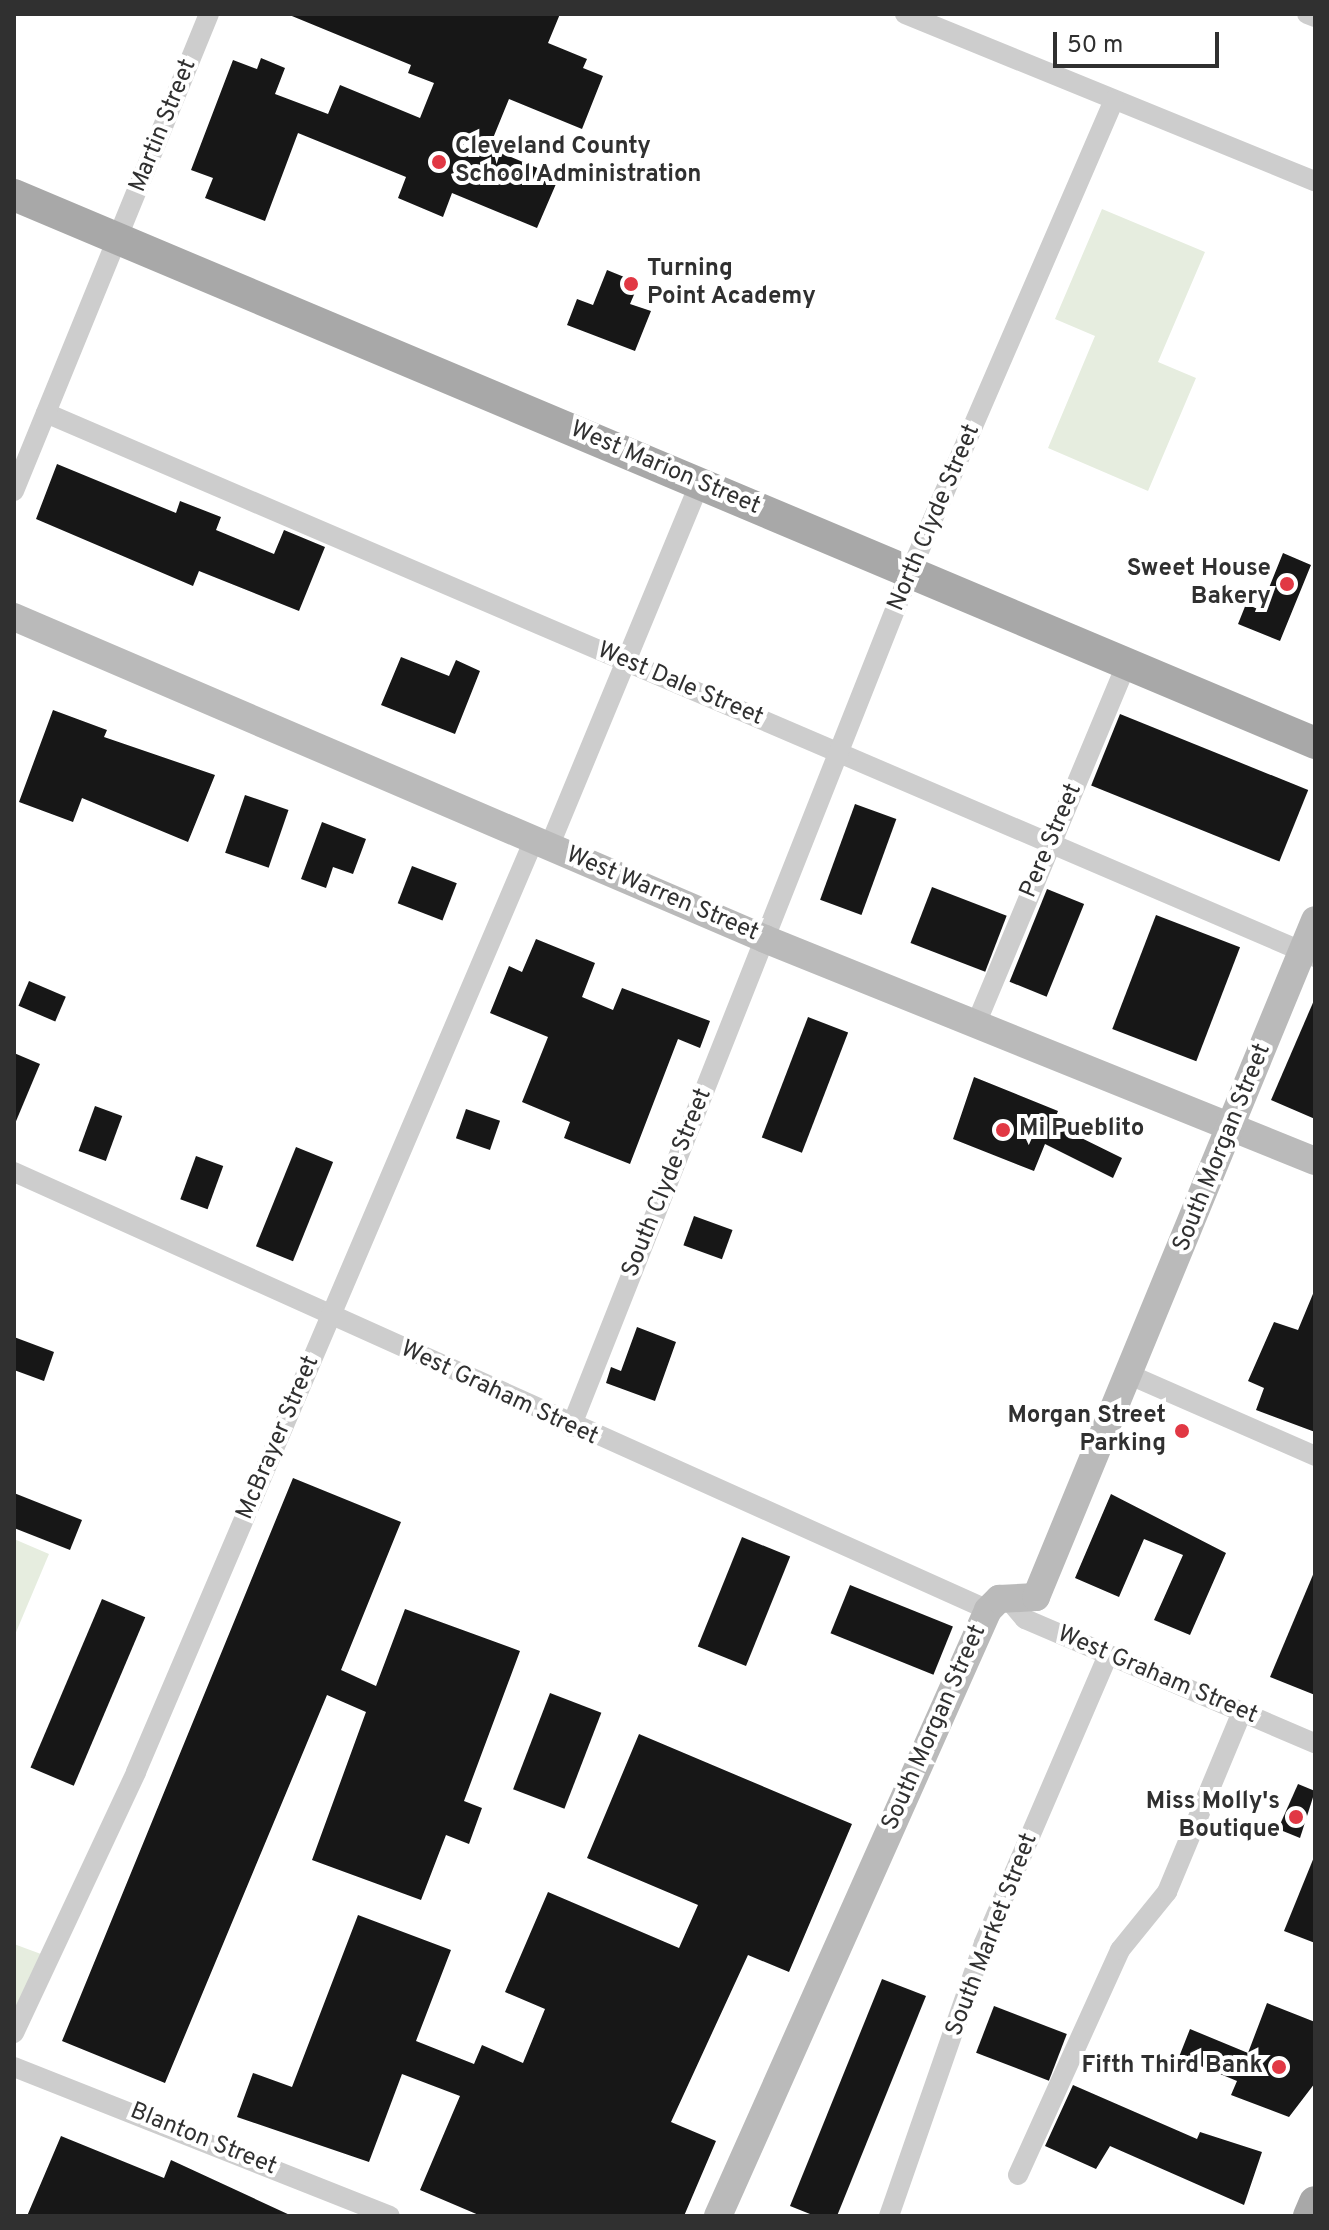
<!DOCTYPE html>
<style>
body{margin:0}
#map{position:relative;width:1329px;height:2230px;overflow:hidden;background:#fff;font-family:Overpass,sans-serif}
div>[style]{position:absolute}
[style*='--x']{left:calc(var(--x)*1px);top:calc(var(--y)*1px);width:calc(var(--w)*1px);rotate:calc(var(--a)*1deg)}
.green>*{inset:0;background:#e6eddf}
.building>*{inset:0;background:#171717;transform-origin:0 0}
.street>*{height:20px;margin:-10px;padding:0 10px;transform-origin:10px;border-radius:10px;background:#cdcdcd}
.secondary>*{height:28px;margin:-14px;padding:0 14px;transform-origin:14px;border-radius:14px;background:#bababa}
.primary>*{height:32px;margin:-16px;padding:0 16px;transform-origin:16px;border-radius:16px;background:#a8a8a8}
.dots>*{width:22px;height:22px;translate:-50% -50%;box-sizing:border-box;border:4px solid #fff;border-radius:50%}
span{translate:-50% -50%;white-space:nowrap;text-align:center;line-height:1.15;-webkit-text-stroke:8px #fff;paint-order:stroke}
.street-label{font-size:24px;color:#303030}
.poi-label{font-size:24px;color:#303030;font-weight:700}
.left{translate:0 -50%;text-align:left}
.right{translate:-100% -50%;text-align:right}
.frame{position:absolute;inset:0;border:16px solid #303030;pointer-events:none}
.scale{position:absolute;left:1053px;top:32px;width:166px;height:36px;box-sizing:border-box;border:4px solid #303030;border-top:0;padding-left:10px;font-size:24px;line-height:28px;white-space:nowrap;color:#303030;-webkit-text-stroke:6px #fff;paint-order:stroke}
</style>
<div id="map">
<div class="green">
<div style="clip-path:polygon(1102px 209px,1205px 252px,1158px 362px,1196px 378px,1148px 491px,1048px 448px,1095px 336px,1055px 319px)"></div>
<div style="clip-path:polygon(14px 1539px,49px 1554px,14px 1637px)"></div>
<div style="clip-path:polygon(14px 1944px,49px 1957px,14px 2033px)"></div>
</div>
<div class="building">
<div style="clip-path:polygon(287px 14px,560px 14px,548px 43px,587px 59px,583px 68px,603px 76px,582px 129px,509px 99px,489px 148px,559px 177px,537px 228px,452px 193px,443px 217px,398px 198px,406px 177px,298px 133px,265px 221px,205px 198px,213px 178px,191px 170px,233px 60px,257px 69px,261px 58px,285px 68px,275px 94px,328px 114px,340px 85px,420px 118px,434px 83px,408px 73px,411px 65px)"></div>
<div style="clip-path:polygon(607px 270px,639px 283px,630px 304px,651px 311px,635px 351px,567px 325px,577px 299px,593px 305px)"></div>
<div style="clip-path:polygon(57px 464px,176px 513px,180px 501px,221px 517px,216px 530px,274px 554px,284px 530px,325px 547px,299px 611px,199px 571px,193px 586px,36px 519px)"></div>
<div style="clip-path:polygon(1283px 553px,1311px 565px,1280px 641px,1238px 624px,1246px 604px,1260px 610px)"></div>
<div style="clip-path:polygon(401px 657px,449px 676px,456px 660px,480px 671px,455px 734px,381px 705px)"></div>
<div style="clip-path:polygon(53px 710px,107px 730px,104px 737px,215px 775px,188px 842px,82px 798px,73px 822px,19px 802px)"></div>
<div style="left:1120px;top:714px;width:203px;height:77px;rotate:22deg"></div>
<div style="left:245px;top:795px;width:46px;height:61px;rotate:19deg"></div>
<div style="left:855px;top:804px;width:44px;height:102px;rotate:20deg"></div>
<div style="clip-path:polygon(322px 822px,366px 839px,353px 874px,333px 867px,326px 888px,301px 879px)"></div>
<div style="left:412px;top:866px;width:48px;height:40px;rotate:21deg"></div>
<div style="left:932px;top:887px;width:80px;height:60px;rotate:21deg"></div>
<div style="left:1047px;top:889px;width:40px;height:100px;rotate:22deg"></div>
<div style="left:1156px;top:915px;width:90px;height:122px;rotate:21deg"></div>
<div style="clip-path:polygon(536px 939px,595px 963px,582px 997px,613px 1010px,622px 988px,710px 1021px,700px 1048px,678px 1039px,630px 1164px,564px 1138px,570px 1122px,522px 1102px,548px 1037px,490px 1013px,509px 966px,522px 972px)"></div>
<div style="left:29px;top:981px;width:40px;height:27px;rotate:23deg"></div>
<div style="clip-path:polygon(1315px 998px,1315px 1119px,1271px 1100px)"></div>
<div style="left:808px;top:1017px;width:43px;height:129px;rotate:21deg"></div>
<div style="clip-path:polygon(14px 1053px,40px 1064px,14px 1126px)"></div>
<div style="clip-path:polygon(974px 1077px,1058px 1111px,1053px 1124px,1122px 1158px,1113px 1178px,1045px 1144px,1034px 1171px,953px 1139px)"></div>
<div style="left:95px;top:1106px;width:29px;height:48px;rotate:20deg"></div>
<div style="left:466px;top:1109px;width:36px;height:31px;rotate:19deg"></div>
<div style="left:296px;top:1147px;width:40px;height:107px;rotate:22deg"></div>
<div style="left:196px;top:1156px;width:29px;height:46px;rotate:20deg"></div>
<div style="left:694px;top:1216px;width:41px;height:31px;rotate:20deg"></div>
<div style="clip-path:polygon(1315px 1289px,1315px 1432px,1256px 1410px,1264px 1388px,1248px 1381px,1274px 1322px,1298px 1330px)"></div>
<div style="clip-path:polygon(637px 1327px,676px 1342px,655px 1401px,606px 1383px,611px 1367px,621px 1371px)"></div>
<div style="clip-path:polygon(14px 1337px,54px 1352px,44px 1381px,14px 1370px)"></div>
<div style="clip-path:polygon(293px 1478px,401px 1522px,341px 1670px,376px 1686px,405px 1609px,520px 1651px,464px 1801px,482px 1808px,469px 1844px,446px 1835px,421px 1900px,312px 1860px,366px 1712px,327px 1695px,165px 2083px,62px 2041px)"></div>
<div style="clip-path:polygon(14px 1493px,82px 1520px,70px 1550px,14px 1528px)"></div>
<div style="clip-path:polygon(1111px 1494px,1226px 1553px,1190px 1635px,1154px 1620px,1183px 1555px,1144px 1539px,1119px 1597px,1075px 1578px)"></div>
<div style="left:742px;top:1537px;width:52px;height:118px;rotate:22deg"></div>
<div style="clip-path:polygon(1315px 1570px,1315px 1695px,1270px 1677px)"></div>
<div style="left:850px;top:1585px;width:111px;height:52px;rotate:22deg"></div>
<div style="left:102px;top:1599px;width:47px;height:183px;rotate:23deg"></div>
<div style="left:550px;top:1693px;width:55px;height:103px;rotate:21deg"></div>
<div style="clip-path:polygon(639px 1734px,852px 1824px,789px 1972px,748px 1955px,671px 2122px,716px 2141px,684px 2216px,481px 2216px,420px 2190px,460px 2096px,402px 2074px,369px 2162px,237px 2117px,253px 2073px,292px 2087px,358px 1915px,451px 1950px,416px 2041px,474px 2064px,482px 2045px,523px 2063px,545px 2009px,505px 1992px,548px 1892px,679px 1948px,698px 1905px,587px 1858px)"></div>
<div style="clip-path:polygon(1298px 1784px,1315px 1791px,1300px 1838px,1278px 1829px)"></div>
<div style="clip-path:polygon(1314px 1857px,1315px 1857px,1315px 1943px,1284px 1931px)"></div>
<div style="clip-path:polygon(882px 1979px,926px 1996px,837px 2216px,815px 2216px,790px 2206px)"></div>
<div style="clip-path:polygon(1267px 2003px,1315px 2022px,1315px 2083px,1289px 2117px,1231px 2095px,1237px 2081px,1179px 2057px,1190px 2029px,1248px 2053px)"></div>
<div style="left:994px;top:2006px;width:78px;height:50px;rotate:21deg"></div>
<div style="clip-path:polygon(1073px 2085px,1197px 2139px,1200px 2132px,1262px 2152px,1244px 2205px,1110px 2146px,1096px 2169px,1045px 2146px)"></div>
<div style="clip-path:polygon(61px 2136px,164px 2178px,171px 2160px,292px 2216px,27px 2216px)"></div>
</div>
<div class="street">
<div style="--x:905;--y:14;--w:443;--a:22.2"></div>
<div style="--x:1307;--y:14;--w:9;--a:21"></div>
<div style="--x:46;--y:413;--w:1381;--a:23.2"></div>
<div style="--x:14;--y:491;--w:515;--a:-67.77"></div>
<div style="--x:549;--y:847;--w:394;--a:-67.5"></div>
<div style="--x:978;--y:1019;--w:386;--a:-67.3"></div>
<div style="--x:14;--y:1172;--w:1068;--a:24.21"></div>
<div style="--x:1130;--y:1375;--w:202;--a:23.6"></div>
<div style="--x:571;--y:1427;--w:920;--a:-68.37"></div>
<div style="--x:910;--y:572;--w:514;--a:-66.63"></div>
<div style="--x:1008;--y:1599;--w:26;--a:50"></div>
<div style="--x:1025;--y:1619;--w:315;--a:23.2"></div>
<div style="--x:14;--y:2033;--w:288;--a:-64.9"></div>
<div style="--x:136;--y:1772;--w:1013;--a:-66.88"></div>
<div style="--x:14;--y:2067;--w:404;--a:21.6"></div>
<div style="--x:1018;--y:2175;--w:247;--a:-65.6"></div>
<div style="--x:1120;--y:1950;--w:75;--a:-51"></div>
<div style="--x:1167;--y:1892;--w:195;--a:-67.4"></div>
<div style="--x:889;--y:2216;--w:289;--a:-70.8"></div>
<div style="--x:984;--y:1943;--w:310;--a:-66.7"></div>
</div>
<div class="secondary">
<div style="--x:14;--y:617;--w:817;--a:23.21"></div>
<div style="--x:765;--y:939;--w:593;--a:21.98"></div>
<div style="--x:718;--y:2216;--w:663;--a:-65.98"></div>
<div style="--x:988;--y:1610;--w:16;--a:-45"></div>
<div style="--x:999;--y:1599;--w:37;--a:-3"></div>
<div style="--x:1036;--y:1597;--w:732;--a:-67.6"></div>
</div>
<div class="primary">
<div style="--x:14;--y:195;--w:1412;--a:22.84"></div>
<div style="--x:1309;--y:2216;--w:15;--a:-67"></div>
</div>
<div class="dots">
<div style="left:439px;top:162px;background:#e13844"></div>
<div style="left:631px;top:284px;background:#e13844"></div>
<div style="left:1287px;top:584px;background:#e13844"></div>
<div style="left:1003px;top:1130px;background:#e13844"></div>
<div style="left:1182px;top:1431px;background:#e13844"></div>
<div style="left:1296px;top:1817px;background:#e13844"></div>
<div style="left:1279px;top:2067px;background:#e13844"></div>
</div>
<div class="street-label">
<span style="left:164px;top:126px;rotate:-68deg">Martin Street</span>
<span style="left:665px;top:469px;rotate:23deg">West Marion Street</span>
<span style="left:935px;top:518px;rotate:-67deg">North Clyde Street</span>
<span style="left:680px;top:685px;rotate:23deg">West Dale Street</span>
<span style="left:1052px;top:841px;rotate:-67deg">Pere Street</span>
<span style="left:662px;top:895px;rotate:23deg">West Warren Street</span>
<span style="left:1223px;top:1148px;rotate:-68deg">South Morgan Street</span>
<span style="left:668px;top:1183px;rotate:-68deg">South Clyde Street</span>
<span style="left:499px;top:1394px;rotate:25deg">West Graham Street</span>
<span style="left:279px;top:1438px;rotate:-67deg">McBrayer Street</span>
<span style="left:1157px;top:1676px;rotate:23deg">West Graham Street</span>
<span style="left:935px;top:1728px;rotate:-66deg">South Morgan Street</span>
<span style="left:993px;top:1935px;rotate:-69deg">South Market Street</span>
<span style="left:203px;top:2140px;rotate:22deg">Blanton Street</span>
</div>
<div class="poi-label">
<span class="left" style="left:455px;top:162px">Cleveland County<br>School Administration</span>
<span class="left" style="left:647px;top:284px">Turning<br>Point Academy</span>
<span class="right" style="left:1271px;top:584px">Sweet House<br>Bakery</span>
<span class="left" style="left:1019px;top:1130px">Mi Pueblito</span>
<span class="right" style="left:1166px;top:1431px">Morgan Street<br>Parking</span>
<span class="right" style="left:1280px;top:1817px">Miss Molly's<br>Boutique</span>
<span class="right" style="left:1263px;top:2067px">Fifth Third Bank</span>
</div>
<div class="frame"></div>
<div class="scale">50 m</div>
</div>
